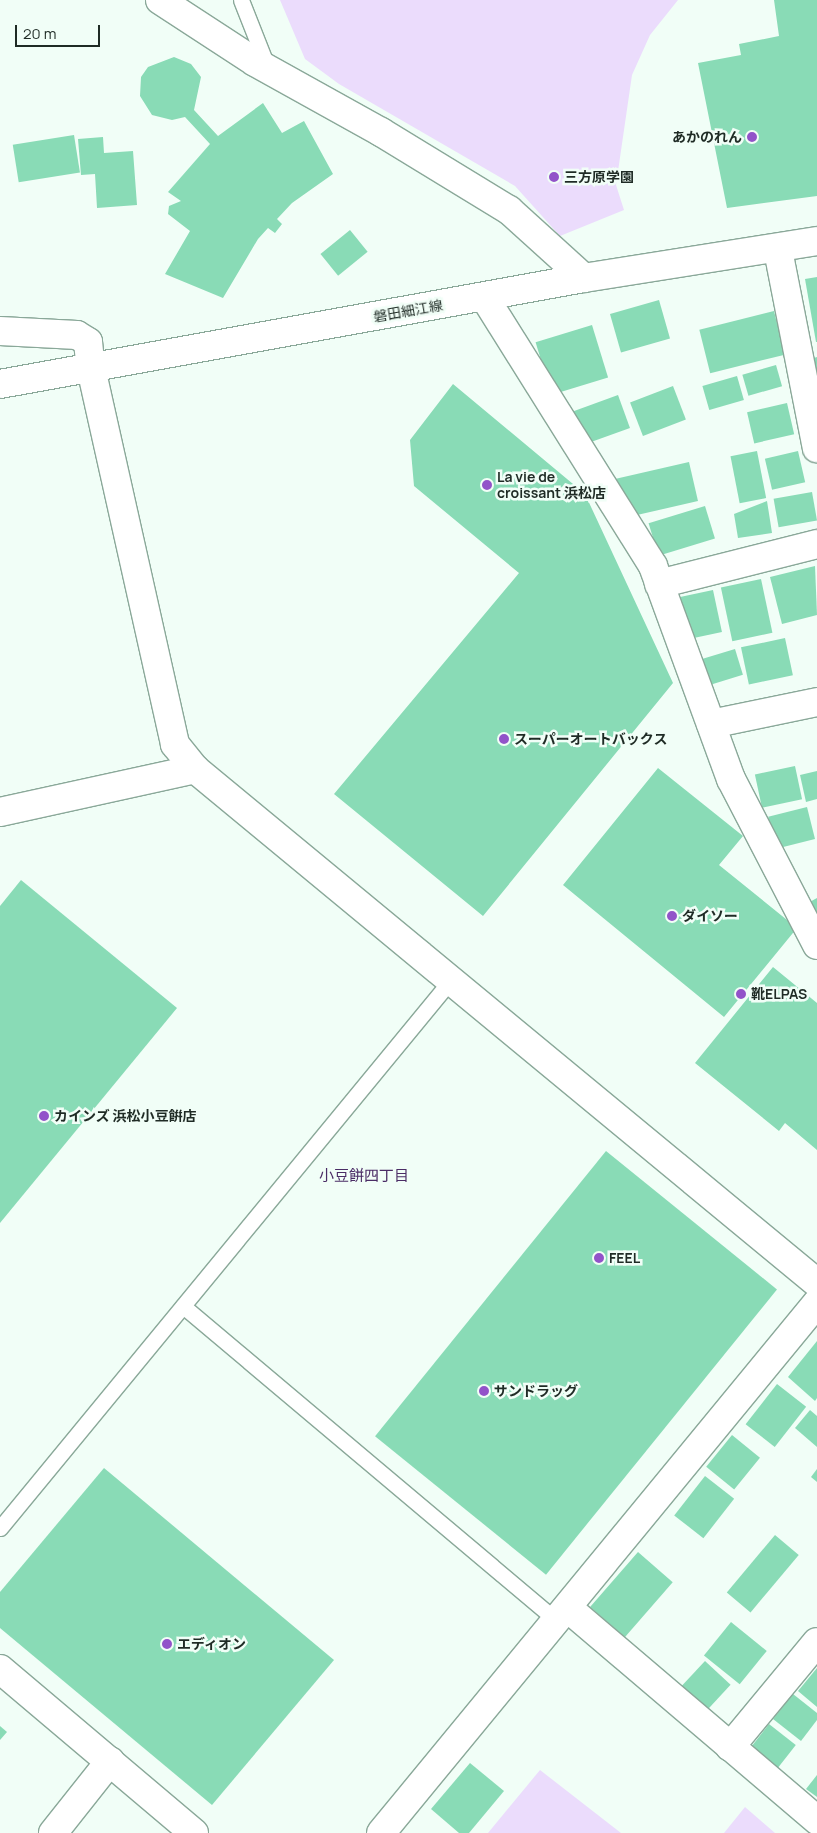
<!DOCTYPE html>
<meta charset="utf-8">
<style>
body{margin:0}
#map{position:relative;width:817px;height:1833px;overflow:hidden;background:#f1fef7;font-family:Manrope,"Noto Sans JP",sans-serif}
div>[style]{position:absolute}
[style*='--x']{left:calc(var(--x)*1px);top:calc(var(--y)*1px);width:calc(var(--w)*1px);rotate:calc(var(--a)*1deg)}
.green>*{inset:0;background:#ebdcfc}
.building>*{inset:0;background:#89dbb6;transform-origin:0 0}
.roads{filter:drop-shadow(1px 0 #8aa899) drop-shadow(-1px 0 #8aa899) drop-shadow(0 1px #8aa899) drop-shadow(0 -1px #8aa899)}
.service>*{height:15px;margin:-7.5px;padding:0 7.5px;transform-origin:7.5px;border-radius:7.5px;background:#fff}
.minor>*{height:28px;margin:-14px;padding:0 14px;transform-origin:14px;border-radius:14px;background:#fff}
.tertiary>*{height:28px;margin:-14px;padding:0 14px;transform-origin:14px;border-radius:14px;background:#fff}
.secondary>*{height:28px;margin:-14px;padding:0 14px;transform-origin:14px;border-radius:14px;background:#fff}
.dots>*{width:14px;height:14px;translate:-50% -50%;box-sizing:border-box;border:2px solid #f1fef7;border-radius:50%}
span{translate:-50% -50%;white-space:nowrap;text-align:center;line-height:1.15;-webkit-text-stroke:5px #f1fef7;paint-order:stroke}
.poi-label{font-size:14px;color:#1f2b25;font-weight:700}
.right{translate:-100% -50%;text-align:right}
.left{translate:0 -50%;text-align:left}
.street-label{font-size:14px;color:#1f2b25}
.neighbourhood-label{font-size:15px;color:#4a2c65}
.scale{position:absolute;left:15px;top:25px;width:85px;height:22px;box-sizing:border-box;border:2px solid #1f2b25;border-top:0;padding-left:6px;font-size:15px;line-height:18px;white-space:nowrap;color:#1f2b25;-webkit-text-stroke:4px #f1fef7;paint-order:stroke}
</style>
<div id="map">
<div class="green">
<div style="clip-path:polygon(280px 0,678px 0,650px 35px,632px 75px,616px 185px,624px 210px,560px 236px,515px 186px,339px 84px,305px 59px)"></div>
<div style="clip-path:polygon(540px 1770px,621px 1833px,488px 1833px)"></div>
<div style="clip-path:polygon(745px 1807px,775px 1833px,724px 1833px)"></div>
</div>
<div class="building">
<div style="clip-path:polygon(774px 0,817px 0,817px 196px,727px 208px,698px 63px,741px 55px,739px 44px,779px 36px)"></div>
<div style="clip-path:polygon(174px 57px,191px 64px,201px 77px,194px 110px,218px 136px,263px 103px,282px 133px,304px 121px,333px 174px,292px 203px,277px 219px,282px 224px,275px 233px,268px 228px,258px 239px,223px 298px,165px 274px,190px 231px,168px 214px,169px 206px,181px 201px,168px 192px,210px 144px,185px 117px,172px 120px,152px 115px,140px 96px,141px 77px,148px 67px)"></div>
<div style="left:74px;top:135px;width:38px;height:62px;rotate:81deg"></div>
<div style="clip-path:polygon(103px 137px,104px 153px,133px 151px,137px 205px,97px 208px,95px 174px,81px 175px,78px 139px)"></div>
<div style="left:350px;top:230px;width:28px;height:38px;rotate:51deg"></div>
<div style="clip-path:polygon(817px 277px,817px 342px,816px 342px,805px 279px)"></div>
<div style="left:659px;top:300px;width:40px;height:51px;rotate:74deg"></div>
<div style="left:774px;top:311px;width:45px;height:77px;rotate:76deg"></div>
<div style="left:592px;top:325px;width:55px;height:59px;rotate:73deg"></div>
<div style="clip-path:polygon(817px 357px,817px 382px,811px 359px)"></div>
<div style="left:776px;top:365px;width:22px;height:35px;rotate:74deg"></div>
<div style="left:737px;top:376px;width:25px;height:36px;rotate:74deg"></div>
<div style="clip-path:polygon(453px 384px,585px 494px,673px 683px,483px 916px,334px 794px,519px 573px,414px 486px,410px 440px)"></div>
<div style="left:673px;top:386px;width:36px;height:46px;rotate:69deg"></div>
<div style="left:618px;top:395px;width:35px;height:51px;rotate:70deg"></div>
<div style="left:787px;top:403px;width:32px;height:41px;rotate:77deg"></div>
<div style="left:757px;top:451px;width:48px;height:27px;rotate:79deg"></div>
<div style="left:798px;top:451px;width:32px;height:34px;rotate:77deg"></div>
<div style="left:689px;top:462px;width:40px;height:76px;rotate:77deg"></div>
<div style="left:812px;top:492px;width:29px;height:39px;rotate:80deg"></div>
<div style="clip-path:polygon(767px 501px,772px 533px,738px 538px,734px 514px)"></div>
<div style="left:705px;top:506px;width:34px;height:59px;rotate:73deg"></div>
<div style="clip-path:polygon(815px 566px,817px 615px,782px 624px,770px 577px)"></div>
<div style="left:761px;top:579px;width:55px;height:41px;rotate:78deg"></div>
<div style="left:713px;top:590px;width:43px;height:36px;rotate:78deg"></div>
<div style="left:785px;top:638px;width:38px;height:45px;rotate:78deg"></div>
<div style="left:735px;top:649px;width:27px;height:38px;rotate:73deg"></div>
<div style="left:795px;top:766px;width:34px;height:41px;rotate:78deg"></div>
<div style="clip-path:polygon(658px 768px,743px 836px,719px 865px,797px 928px,724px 1017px,563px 885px)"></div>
<div style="clip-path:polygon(817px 771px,817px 799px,806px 802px,800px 775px)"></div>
<div style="left:807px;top:807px;width:33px;height:40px;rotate:76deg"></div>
<div style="clip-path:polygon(21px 880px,177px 1008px,0 1223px,0 906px)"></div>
<div style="clip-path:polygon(817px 898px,817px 930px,804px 905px)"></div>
<div style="clip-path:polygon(773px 967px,817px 1003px,817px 1150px,785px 1123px,779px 1131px,695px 1063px)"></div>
<div style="left:606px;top:1151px;width:220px;height:367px;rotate:39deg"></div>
<div style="clip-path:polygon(817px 1341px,817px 1398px,815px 1401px,788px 1377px)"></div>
<div style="left:777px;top:1384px;width:37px;height:51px;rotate:38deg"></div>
<div style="clip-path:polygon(810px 1410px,817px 1416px,817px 1447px,795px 1428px)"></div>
<div style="left:732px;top:1435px;width:36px;height:41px;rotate:39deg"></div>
<div style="clip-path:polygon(104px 1468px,334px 1660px,212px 1805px,0 1628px,0 1592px)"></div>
<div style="clip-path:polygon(817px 1469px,817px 1482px,811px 1477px)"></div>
<div style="left:705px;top:1476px;width:37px;height:50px;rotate:38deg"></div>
<div style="left:775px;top:1535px;width:31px;height:75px;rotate:40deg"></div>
<div style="left:638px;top:1552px;width:46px;height:73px;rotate:41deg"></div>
<div style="left:731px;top:1622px;width:46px;height:43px;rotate:39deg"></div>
<div style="left:705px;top:1661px;width:35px;height:38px;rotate:43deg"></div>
<div style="clip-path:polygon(817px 1668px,817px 1707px,798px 1691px)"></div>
<div style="clip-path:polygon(793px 1694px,817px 1713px,817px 1720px,801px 1741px,773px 1719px)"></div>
<div style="left:769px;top:1724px;width:34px;height:33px;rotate:38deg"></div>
<div style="clip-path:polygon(0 1726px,7px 1732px,0 1740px)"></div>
<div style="clip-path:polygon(470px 1763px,504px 1791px,469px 1833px,459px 1833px,431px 1809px)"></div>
<div style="clip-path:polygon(817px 1775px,817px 1797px,806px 1789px)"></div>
</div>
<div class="roads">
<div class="service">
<div style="--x:241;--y:0;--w:71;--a:68.5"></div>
<div style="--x:183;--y:1306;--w:490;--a:40.1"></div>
<div style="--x:0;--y:1528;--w:710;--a:-50.55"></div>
</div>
<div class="minor">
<div style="--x:778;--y:250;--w:202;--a:78.9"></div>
<div style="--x:485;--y:298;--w:316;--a:57.9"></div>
<div style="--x:653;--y:566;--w:227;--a:69.9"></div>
<div style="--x:731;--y:779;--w:187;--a:62.6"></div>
<div style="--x:0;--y:331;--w:77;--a:3"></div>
<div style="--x:77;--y:335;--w:13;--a:32"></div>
<div style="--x:88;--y:342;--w:27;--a:84"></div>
<div style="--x:659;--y:584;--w:163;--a:-14.2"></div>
<div style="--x:711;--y:724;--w:108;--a:-11.7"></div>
<div style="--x:569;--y:1609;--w:326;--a:40.4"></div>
<div style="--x:730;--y:1747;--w:136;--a:-50.4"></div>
<div style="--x:53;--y:1833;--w:92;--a:-51.6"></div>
</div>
<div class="tertiary">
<div style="--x:160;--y:0;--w:113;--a:33.1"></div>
<div style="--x:255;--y:62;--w:144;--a:29.1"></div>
<div style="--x:381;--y:132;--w:150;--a:31.4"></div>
<div style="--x:509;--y:210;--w:101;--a:42.2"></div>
<div style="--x:195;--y:769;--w:807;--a:39.57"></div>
<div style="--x:0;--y:812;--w:200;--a:-12.4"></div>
<div style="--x:195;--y:769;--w:32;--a:-129"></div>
<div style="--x:175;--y:744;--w:384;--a:-102.6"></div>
<div style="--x:0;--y:1669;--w:254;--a:40.2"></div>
<div style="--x:381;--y:1833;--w:686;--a:-50.56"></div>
</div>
<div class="secondary">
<div style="--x:0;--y:384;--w:594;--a:-10.29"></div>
<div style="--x:584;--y:278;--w:236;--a:-9"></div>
</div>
</div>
<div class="dots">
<div style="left:752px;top:137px;background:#9253c9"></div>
<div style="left:554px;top:177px;background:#9253c9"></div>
<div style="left:487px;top:485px;background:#9253c9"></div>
<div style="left:504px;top:739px;background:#9253c9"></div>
<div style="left:672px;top:916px;background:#9253c9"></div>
<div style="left:741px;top:994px;background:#9253c9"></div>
<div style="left:44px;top:1116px;background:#9253c9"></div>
<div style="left:599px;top:1258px;background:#9253c9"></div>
<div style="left:484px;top:1391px;background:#9253c9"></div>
<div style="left:167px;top:1644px;background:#9253c9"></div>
</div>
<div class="poi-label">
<span class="right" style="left:742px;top:137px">あかのれん</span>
<span class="left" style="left:564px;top:177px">三方原学園</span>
<span class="left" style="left:497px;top:485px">La vie de<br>croissant 浜松店</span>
<span class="left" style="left:514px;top:739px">スーパーオートバックス</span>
<span class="left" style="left:682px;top:916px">ダイソー</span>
<span class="left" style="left:751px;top:994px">靴ELPAS</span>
<span class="left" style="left:54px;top:1116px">カインズ 浜松小豆餠店</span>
<span class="left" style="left:609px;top:1258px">FEEL</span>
<span class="left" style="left:494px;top:1391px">サンドラッグ</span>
<span class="left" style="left:177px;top:1644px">エディオン</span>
</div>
<div class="street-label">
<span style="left:408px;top:311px;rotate:-10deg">磐田細江線</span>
</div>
<div class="neighbourhood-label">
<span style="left:364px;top:1176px">小豆餅四丁目</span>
</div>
<div class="scale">20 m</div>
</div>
